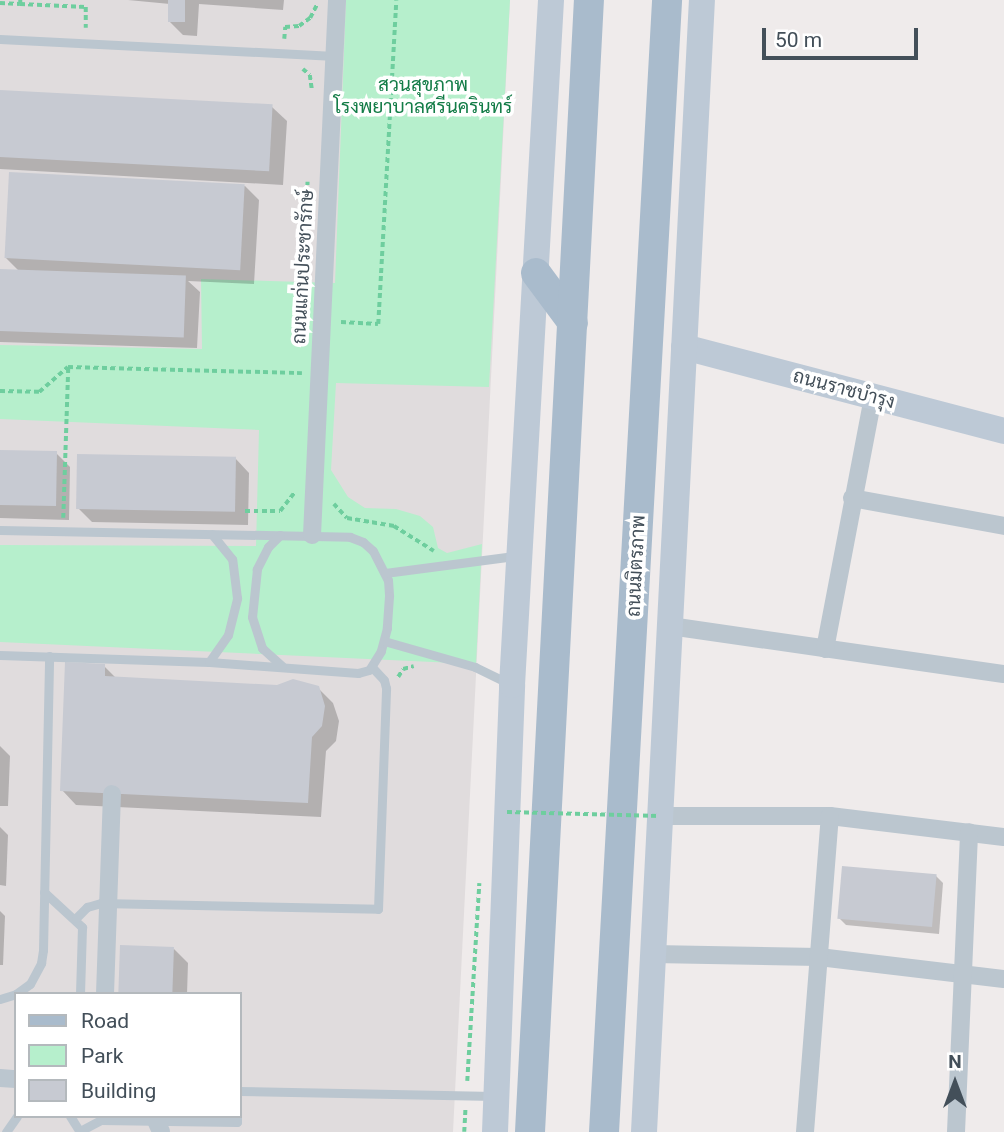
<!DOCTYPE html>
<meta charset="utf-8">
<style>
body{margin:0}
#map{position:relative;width:1004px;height:1132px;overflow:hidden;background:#efebeb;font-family:Roboto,Sarabun,sans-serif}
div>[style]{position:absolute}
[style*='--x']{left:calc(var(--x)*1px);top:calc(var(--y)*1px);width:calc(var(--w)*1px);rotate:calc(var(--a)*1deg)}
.education>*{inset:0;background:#e0dcdd}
.green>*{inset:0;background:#b6efcc}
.shadow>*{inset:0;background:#0003}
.building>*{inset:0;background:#c7cad2;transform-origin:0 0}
.path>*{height:3.5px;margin-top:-1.75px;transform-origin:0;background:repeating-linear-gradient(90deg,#6ece9e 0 5px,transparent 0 8.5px)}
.lane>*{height:9px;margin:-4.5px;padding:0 4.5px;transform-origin:4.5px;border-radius:4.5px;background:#bbc6cf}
.street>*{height:18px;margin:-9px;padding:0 9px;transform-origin:9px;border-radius:9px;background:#bbc6cf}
.secondary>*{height:26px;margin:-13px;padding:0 13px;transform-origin:13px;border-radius:13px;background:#bdc9d6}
.primary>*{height:30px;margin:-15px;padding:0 15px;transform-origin:15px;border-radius:15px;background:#a9bbcc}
.path-bridge>*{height:3.5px;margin-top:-1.75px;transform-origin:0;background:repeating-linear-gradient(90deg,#6ece9e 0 5px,transparent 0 8.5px)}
.street-bridge>*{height:18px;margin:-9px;padding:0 9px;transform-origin:9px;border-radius:9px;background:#bbc6cf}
span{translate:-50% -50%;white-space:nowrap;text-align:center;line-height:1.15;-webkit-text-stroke:7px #fff;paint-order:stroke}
.park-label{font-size:19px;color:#137c47}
.street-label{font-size:19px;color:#434f59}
.legend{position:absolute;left:14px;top:992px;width:228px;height:126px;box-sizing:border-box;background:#fff;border:2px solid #b4b9bd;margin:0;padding:9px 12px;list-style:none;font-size:21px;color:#434f59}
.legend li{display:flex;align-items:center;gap:14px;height:35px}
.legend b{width:35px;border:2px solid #b4b9bd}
.north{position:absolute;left:920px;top:1048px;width:70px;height:70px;-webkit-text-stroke:5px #fff;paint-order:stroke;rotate:0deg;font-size:19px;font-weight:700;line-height:28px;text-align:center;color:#434f59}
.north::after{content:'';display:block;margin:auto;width:24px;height:32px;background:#434f59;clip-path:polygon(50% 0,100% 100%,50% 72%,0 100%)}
.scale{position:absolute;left:762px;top:28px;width:156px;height:32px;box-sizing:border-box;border:4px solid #434f59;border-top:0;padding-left:9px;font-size:21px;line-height:24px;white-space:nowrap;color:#434f59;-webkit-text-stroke:5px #fff;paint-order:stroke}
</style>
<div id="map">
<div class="education">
<div style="clip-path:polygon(evenodd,0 0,510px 0,453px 1132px,0 1132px,0 0,16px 994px,240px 994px,240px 1116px,16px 1116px,16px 994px)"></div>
</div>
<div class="green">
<div style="clip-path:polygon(346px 0,510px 0,489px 387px,336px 383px,331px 470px,348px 497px,365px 508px,396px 509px,420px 516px,433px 527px,438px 548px,447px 553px,482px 544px,476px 664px,0 642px,0 545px,256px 546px,259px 430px,0 419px,0 345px,202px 349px,201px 279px,335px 283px)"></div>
</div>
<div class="shadow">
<div style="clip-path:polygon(128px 0,284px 0,283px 10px,199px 4px,197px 36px,183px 35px,169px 21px,170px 4px)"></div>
<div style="clip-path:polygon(0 92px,272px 107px,287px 121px,283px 185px,0 169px)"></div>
<div style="clip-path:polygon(245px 186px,259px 200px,254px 284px,188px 281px,200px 292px,197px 348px,0 342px,0 271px,20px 272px,6px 258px)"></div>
<div style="clip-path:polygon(0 451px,56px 453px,70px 467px,69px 520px,0 518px)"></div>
<div style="clip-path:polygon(235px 458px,249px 473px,248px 525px,92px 522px,78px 508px)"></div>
<div style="clip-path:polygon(104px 666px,116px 678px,318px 688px,333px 703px,339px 721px,336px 741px,326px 751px,321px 817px,76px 805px,62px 790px)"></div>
<div style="clip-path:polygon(0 746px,10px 756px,8px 806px,0 806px)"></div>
<div style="clip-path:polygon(0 827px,8px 835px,6px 886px,0 885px)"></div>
<div style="clip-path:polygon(936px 876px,943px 883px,939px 934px,846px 925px,839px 918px)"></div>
<div style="clip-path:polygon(0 911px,5px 916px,3px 965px,0 965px)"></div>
<div style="clip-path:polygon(174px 949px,188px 963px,187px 994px,120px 994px)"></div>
</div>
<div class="building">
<div style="left:168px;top:0;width:17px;height:22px"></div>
<div style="left:0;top:90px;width:273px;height:67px;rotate:3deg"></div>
<div style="left:9px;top:172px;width:236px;height:86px;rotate:3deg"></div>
<div style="left:0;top:269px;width:186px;height:62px;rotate:2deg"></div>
<div style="left:0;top:450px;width:57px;height:55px;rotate:1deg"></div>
<div style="left:77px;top:454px;width:159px;height:55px;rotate:1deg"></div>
<div style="clip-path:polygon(65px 662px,105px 664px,105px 676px,277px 685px,293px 679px,319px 686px,325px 706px,322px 726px,312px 737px,308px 803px,60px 791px)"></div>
<div style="left:842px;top:866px;width:95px;height:53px;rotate:5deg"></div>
<div style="left:120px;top:945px;width:54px;height:49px;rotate:2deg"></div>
</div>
<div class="path">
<div style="--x:0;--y:3;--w:20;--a:3"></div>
<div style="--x:20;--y:4;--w:4;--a:-90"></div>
<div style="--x:20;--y:4;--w:66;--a:2.6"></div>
<div style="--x:86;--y:7;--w:21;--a:90"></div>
<div style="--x:284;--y:39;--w:12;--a:-85"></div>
<div style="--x:285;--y:27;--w:14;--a:-4"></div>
<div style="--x:299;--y:26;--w:14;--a:-36"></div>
<div style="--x:310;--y:18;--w:16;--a:-63"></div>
<div style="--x:303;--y:69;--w:9;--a:41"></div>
<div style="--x:310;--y:75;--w:15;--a:82"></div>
<div style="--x:306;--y:219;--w:37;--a:-88"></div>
<div style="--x:341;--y:322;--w:37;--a:3"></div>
<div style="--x:378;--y:324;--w:324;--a:-86.8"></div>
<div style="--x:0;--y:391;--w:39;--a:1"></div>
<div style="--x:39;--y:392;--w:38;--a:-41"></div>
<div style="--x:334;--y:504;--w:19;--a:47"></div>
<div style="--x:347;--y:518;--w:48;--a:9.7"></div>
<div style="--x:394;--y:526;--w:47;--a:32"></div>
<div style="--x:245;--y:511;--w:35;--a:0"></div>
<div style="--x:280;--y:511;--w:23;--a:-52"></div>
<div style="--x:63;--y:518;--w:151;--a:-88.1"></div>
<div style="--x:68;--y:367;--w:234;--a:1.5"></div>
<div style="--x:398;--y:677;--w:9;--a:-58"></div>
<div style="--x:403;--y:669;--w:11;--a:-15"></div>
<div style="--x:467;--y:1081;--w:198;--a:-86.5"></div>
<div style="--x:464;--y:1132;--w:22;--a:-87"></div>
</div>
<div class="lane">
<div style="--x:0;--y:39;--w:335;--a:2.9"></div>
<div style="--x:0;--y:530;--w:350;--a:1.1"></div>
<div style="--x:350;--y:537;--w:14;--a:21"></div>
<div style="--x:363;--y:542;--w:13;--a:42"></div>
<div style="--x:373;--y:551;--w:33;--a:63"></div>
<div style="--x:388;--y:580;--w:16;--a:86"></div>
<div style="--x:389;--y:596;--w:32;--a:94"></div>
<div style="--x:387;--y:628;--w:24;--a:105"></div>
<div style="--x:381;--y:651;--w:22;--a:122"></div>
<div style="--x:369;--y:670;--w:11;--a:165"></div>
<div style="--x:358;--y:673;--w:149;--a:-175.8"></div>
<div style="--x:209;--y:662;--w:209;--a:-178.1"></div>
<div style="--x:280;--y:535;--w:17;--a:135"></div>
<div style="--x:268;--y:547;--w:25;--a:117"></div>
<div style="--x:257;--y:569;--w:48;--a:95.9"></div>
<div style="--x:252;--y:617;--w:33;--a:72"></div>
<div style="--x:262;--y:648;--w:27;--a:42"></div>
<div style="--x:385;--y:573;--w:131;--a:-7.5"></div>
<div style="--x:384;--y:641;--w:95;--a:15.9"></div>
<div style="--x:475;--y:667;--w:37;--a:26"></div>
<div style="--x:209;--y:662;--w:33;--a:-55"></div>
<div style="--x:228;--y:635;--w:38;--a:-76"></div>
<div style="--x:237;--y:598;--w:39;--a:-97"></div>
<div style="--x:232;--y:559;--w:32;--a:-129"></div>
<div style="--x:44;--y:892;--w:52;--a:42.6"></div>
<div style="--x:82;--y:927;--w:67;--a:91.7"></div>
<div style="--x:76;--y:918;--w:16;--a:-45"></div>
<div style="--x:87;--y:907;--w:15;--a:-16"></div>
<div style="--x:101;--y:903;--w:277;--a:1.2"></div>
<div style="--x:378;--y:909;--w:221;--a:-87.9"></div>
<div style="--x:386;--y:688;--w:8;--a:-104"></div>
<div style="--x:384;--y:680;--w:18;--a:-133"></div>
<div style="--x:16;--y:994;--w:17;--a:-36"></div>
<div style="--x:30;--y:984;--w:24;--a:-62"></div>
<div style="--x:41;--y:963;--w:13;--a:-81"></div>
<div style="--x:43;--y:950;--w:294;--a:-88.8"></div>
<div style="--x:0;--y:999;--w:17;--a:-17"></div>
<div style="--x:240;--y:1091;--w:254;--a:1.1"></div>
<div style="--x:70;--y:1116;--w:19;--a:58"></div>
<div style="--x:80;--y:1131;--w:24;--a:-28"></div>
<div style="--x:101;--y:1120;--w:136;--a:0.8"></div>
<div style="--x:237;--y:1122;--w:6;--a:-90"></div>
<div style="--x:6;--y:1132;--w:19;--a:-55"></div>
</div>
<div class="street">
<div style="--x:852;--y:498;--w:155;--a:10.4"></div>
<div style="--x:312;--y:535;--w:536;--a:-87.32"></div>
<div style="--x:670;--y:626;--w:337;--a:8.2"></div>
<div style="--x:825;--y:649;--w:257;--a:-79.2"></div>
<div style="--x:660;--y:816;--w:170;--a:0"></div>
<div style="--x:830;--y:816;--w:175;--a:6.9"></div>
<div style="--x:653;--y:954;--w:166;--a:1"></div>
<div style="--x:819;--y:957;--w:186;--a:6.8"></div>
<div style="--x:0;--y:1078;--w:16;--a:4"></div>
<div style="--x:805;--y:1132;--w:317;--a:-85.5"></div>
<div style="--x:956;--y:1132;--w:300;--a:-87.5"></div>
</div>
<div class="secondary">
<div style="--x:684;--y:347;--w:331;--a:14.7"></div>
<div style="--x:495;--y:1132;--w:447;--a:-87.8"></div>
<div style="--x:512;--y:685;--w:686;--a:-86.74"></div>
<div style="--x:644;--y:1132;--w:1133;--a:-87.07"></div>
</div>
<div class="primary">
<div style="--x:536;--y:273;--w:62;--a:53.5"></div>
<div style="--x:530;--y:1132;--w:1134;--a:-87.02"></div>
<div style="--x:604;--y:1132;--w:1134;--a:-86.81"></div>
</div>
<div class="path-bridge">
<div style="--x:507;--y:812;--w:153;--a:1.5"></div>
</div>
<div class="street-bridge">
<div style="--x:105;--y:994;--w:200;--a:-88"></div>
<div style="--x:154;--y:1116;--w:17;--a:66"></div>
</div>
<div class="park-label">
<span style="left:423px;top:96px">สวนสุขภาพ<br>โรงพยาบาลศรีนครินทร์</span>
</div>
<div class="street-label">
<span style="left:303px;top:267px;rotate:-87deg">ถนนแก่นประชารักษ์</span>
<span style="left:844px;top:389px;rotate:15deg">ถนนราชบำรุง</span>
<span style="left:636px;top:566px;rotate:-87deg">ถนนมิตรภาพ</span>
</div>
<ul class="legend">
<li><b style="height:9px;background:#a9bbcc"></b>Road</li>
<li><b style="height:19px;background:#b6efcc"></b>Park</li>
<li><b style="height:19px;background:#c7cad2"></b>Building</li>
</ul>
<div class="north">N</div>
<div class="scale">50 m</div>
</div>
